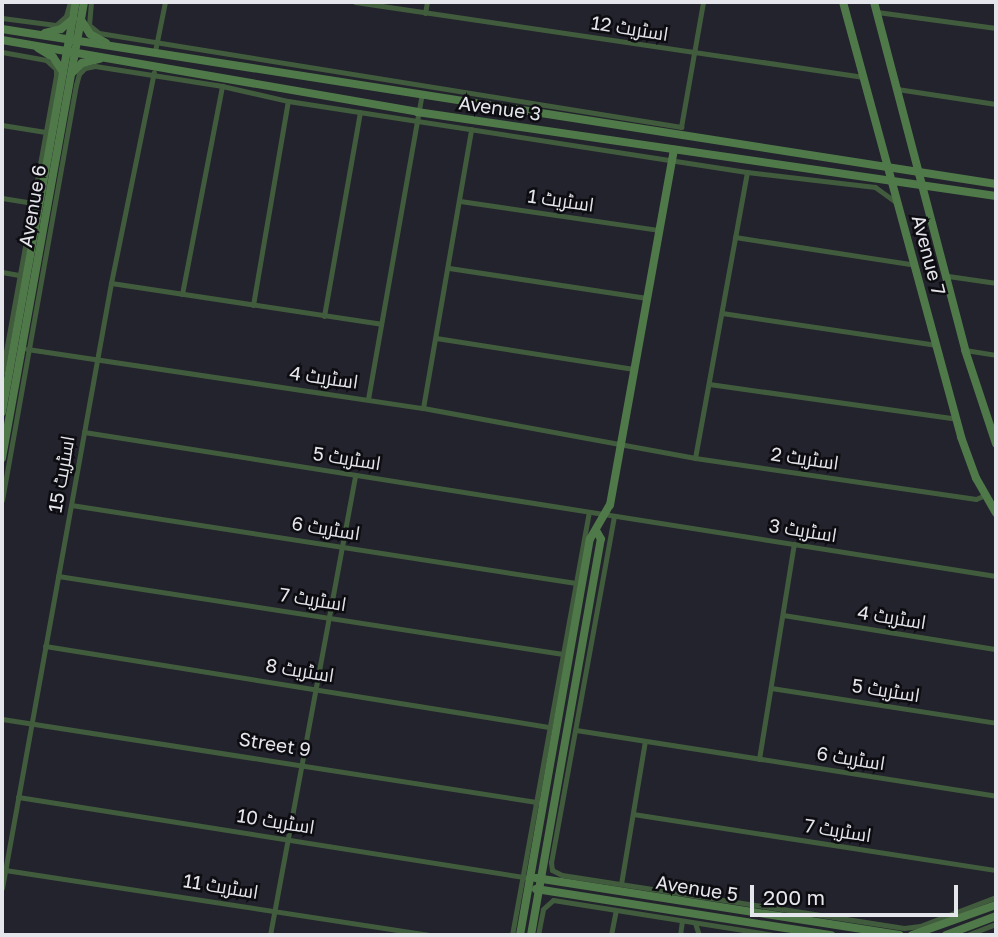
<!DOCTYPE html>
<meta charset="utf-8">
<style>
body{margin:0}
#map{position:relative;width:998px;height:937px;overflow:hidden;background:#22232c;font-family:"Golos Text",Cairo,sans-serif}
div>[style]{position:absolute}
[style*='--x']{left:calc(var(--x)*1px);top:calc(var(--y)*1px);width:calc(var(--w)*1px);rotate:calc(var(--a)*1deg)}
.street>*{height:5px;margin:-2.5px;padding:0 2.5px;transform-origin:2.5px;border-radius:2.5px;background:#415b3d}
.secondary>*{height:8px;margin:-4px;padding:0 4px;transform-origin:4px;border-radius:4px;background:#50794a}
span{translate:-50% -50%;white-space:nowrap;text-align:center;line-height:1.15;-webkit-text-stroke:5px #0c0c11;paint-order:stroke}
.street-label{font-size:19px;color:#e5e6ec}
.frame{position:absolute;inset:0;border:4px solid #e5e6ec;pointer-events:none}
.scale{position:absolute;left:750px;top:885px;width:208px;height:32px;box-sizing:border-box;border:4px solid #e5e6ec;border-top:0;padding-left:9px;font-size:21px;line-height:24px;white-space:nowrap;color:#e5e6ec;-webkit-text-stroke:5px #0c0c11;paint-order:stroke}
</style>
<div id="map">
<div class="street">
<div style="--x:91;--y:2;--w:23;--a:95"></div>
<div style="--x:89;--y:25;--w:13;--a:39"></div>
<div style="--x:99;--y:33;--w:590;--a:9.17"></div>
<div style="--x:681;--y:127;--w:127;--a:-80"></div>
<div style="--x:355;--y:2;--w:514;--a:8.38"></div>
<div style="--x:877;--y:12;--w:120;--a:7.7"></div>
<div style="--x:425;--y:13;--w:11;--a:-80"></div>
<div style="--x:2;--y:18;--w:54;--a:7.4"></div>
<div style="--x:56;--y:25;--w:13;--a:-42"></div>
<div style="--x:66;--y:16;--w:15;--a:-74"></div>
<div style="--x:155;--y:51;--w:50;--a:-78.5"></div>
<div style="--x:2;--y:52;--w:45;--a:10.3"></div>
<div style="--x:46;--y:60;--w:13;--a:42"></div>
<div style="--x:56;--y:69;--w:7;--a:90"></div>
<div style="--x:56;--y:76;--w:302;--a:100.3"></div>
<div style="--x:897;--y:89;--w:100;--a:8.6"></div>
<div style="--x:2;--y:125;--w:44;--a:9.2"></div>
<div style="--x:2;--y:198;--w:30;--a:9"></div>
<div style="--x:460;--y:201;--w:200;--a:8.3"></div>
<div style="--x:735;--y:237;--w:182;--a:8.8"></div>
<div style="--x:449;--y:268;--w:200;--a:8.6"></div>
<div style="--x:2;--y:272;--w:17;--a:10"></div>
<div style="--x:948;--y:276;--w:49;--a:8.3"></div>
<div style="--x:111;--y:283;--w:273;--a:8.6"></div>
<div style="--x:182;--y:294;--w:212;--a:-79.1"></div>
<div style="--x:253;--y:305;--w:207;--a:-80.3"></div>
<div style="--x:722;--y:313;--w:217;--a:8.5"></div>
<div style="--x:324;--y:316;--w:207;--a:-80"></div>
<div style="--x:436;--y:338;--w:200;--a:8.9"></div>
<div style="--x:27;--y:349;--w:400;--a:8.5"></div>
<div style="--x:423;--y:408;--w:277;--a:10.4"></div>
<div style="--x:695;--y:458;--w:284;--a:8.3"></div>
<div style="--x:976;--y:499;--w:10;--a:-24"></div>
<div style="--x:965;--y:350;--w:31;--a:9"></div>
<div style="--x:709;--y:384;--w:250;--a:8"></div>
<div style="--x:368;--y:399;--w:307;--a:-80"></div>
<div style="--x:423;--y:408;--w:283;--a:-80.2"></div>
<div style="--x:84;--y:432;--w:923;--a:8.97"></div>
<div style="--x:695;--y:458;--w:291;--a:-79.7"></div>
<div style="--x:2;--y:500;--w:422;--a:-79.9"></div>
<div style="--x:76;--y:85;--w:11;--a:-75"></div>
<div style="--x:79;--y:74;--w:8;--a:-45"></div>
<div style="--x:85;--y:68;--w:10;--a:-11"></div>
<div style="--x:95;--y:66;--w:129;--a:8.9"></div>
<div style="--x:222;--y:86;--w:68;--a:12.8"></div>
<div style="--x:288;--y:101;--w:464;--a:8.8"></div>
<div style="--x:747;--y:172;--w:129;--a:6.7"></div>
<div style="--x:875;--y:187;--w:26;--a:36"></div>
<div style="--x:71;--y:505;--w:511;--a:8.78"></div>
<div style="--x:614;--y:516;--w:352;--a:100.3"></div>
<div style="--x:551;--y:862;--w:8;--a:83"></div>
<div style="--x:552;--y:870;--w:11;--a:27"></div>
<div style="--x:562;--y:875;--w:346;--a:8.8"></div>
<div style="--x:904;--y:928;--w:16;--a:-7"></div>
<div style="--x:920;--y:926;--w:81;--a:-20.9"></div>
<div style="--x:58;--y:576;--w:511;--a:8.78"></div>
<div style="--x:783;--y:615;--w:216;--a:9.1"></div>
<div style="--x:45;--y:646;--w:510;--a:9.13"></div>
<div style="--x:771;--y:688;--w:228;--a:8.8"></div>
<div style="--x:2;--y:719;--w:547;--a:8.83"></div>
<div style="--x:576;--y:730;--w:425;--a:8.9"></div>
<div style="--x:759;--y:759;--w:218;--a:-80.8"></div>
<div style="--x:18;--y:797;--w:518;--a:8.99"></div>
<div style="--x:633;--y:814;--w:367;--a:8.8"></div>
<div style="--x:5;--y:870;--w:431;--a:8.7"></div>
<div style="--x:621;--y:884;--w:145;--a:-80.5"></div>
<div style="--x:2;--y:888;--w:615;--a:-79.79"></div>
<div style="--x:111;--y:283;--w:215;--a:-78.5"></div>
<div style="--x:695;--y:923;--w:13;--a:72"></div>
<div style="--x:270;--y:935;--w:468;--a:-79.5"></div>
<div style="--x:512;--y:935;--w:430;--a:-79.7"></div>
<div style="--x:538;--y:935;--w:26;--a:-79"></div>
<div style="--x:543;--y:909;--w:13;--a:-42"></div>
<div style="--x:553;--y:900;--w:225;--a:9"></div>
<div style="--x:611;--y:935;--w:25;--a:-79"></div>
<div style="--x:680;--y:935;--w:14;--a:-82"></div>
<div style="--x:967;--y:935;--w:31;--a:-21"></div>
</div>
<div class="secondary">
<div style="--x:843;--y:2;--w:451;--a:74.8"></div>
<div style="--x:961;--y:437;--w:44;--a:69.9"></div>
<div style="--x:976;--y:478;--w:40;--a:60.3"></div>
<div style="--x:874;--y:2;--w:360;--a:75.3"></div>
<div style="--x:965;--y:350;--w:99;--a:71.7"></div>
<div style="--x:81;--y:20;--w:17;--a:57"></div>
<div style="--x:90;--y:34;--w:18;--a:29"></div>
<div style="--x:2;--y:29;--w:1006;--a:8.86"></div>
<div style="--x:45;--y:33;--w:16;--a:-14"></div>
<div style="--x:61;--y:29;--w:16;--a:-40"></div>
<div style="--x:2;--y:40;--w:421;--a:9.8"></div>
<div style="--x:417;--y:112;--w:585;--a:8.25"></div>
<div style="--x:38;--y:48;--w:17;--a:31"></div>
<div style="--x:53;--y:57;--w:18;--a:56"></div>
<div style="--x:72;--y:73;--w:14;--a:-45"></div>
<div style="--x:82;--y:63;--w:18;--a:-13"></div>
<div style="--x:2;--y:412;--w:417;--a:-79.8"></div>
<div style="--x:2;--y:458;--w:463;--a:-79.8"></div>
<div style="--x:536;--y:878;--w:368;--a:8.9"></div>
<div style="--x:536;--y:889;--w:299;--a:8.9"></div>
<div style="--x:520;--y:935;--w:402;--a:-80"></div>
<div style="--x:590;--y:539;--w:39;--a:-60"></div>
<div style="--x:610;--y:505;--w:361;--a:-79.8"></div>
<div style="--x:531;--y:935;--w:402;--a:-80"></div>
<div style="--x:601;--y:539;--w:8;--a:-120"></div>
<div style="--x:912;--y:935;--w:89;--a:-19.7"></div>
<div style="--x:946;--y:935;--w:53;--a:-20.8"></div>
</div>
<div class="street-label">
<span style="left:630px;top:28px;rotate:9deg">اسٹریٹ 12</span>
<span style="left:500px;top:108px;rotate:8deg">Avenue 3</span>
<span style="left:561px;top:200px;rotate:8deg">اسٹریٹ 1</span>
<span style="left:32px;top:206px;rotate:-80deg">Avenue 6</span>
<span style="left:929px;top:255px;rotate:75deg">Avenue 7</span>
<span style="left:324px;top:377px;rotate:8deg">اسٹریٹ 4</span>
<span style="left:347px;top:458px;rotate:9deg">اسٹریٹ 5</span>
<span style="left:805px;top:458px;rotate:8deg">اسٹریٹ 2</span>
<span style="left:61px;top:474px;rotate:-80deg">اسٹریٹ 15</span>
<span style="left:326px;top:528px;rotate:9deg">اسٹریٹ 6</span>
<span style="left:803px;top:530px;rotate:9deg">اسٹریٹ 3</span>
<span style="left:313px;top:599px;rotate:9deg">اسٹریٹ 7</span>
<span style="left:892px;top:617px;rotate:9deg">اسٹریٹ 4</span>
<span style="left:300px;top:670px;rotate:9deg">اسٹریٹ 8</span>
<span style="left:886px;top:690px;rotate:9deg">اسٹریٹ 5</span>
<span style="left:275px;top:744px;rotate:9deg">Street 9</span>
<span style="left:851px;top:758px;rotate:9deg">اسٹریٹ 6</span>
<span style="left:276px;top:821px;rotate:9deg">اسٹریٹ 10</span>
<span style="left:838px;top:830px;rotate:9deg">اسٹریٹ 7</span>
<span style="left:221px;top:886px;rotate:9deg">اسٹریٹ 11</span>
<span style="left:697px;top:888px;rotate:9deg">Avenue 5</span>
</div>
<div class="frame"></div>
<div class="scale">200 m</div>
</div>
